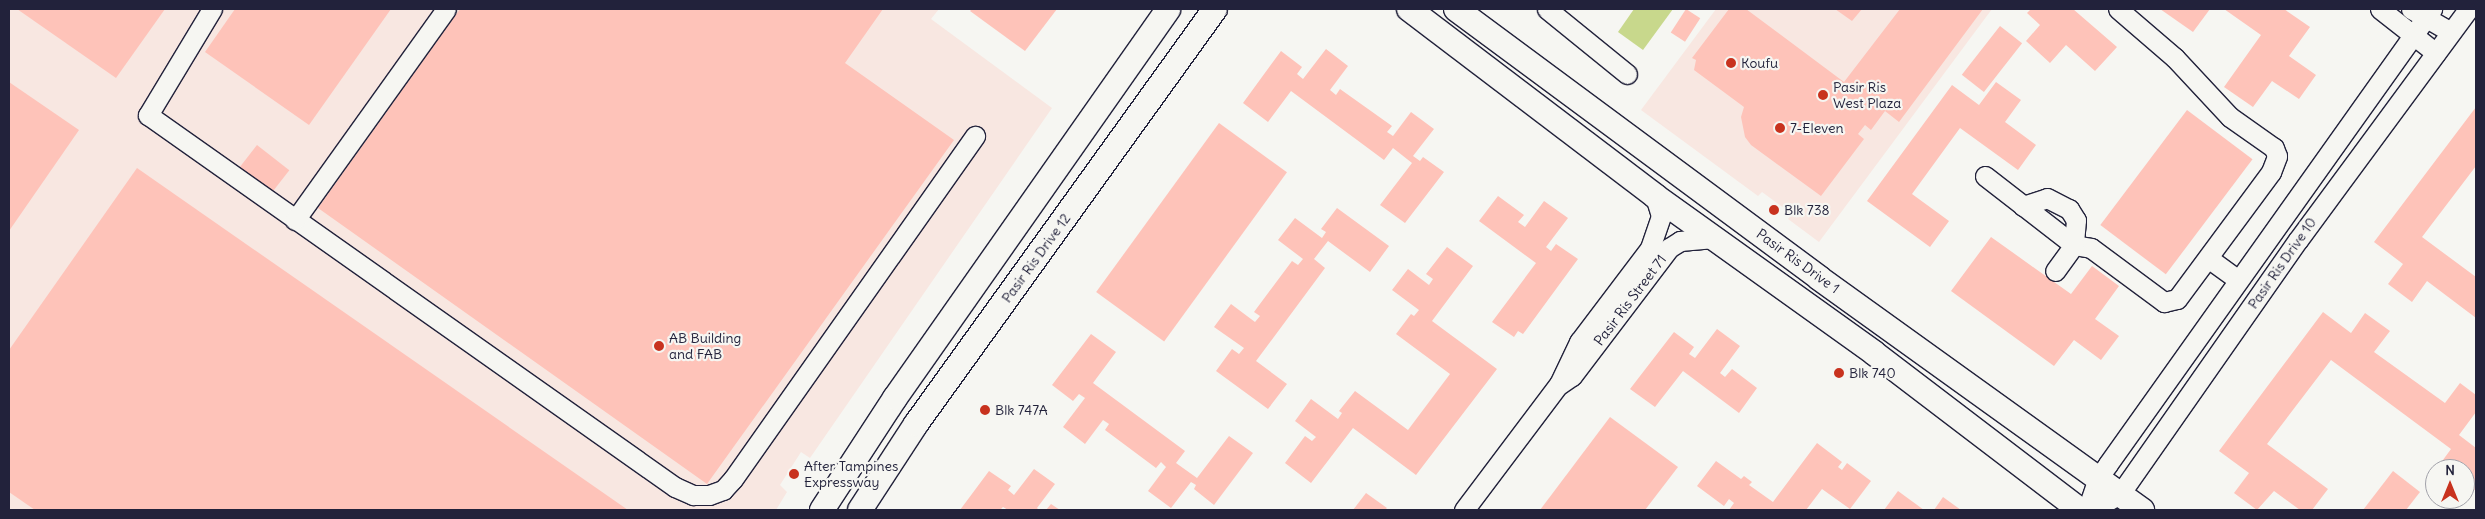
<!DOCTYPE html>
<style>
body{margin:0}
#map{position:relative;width:2485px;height:519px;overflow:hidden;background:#f6f6f2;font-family:Delius,sans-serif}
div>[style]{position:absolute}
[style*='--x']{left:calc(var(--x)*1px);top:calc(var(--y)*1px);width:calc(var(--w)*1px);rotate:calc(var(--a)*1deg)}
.built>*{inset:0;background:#f8e7e1}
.green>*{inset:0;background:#c8d88c}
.building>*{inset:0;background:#fec3b9;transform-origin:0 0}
.roads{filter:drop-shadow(1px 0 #22223b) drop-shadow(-1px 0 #22223b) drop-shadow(0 1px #22223b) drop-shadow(0 -1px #22223b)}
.minor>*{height:19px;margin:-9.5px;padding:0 9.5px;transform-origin:9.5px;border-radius:9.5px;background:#f6f6f2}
.major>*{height:24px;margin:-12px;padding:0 12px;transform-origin:12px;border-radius:12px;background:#f6f6f2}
.dots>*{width:14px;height:14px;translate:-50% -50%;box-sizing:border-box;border:2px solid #f6f6f2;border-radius:50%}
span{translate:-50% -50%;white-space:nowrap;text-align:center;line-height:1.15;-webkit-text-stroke:4.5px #f6f6f2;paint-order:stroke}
.poi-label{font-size:14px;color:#22223b}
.left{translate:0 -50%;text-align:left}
.street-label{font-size:14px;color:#22223b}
.frame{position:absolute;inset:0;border:10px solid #22223b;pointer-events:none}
.north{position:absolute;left:2425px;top:459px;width:50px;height:50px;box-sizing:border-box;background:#f6f6f2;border:1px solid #a1a1a9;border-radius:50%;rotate:0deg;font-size:14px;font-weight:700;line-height:20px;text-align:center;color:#22223b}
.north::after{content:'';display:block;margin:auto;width:18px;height:22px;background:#c8321e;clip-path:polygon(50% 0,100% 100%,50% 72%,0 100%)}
</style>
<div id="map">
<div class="built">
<div style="clip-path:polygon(9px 9px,939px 9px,931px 19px,1052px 108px,810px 458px,801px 452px,780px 485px,787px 492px,776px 510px,9px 510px)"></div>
<div style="clip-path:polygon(1716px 9px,1992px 9px,1819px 242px,1788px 219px,1792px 214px,1762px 192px,1758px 196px,1641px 110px)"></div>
</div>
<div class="green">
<div style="clip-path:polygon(1634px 9px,1673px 9px,1643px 50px,1618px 32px)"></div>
</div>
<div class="building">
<div style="clip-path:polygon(17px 9px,165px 9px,116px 78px)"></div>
<div style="clip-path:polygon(235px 9px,391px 9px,309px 125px,205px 52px)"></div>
<div style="clip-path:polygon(460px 9px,883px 9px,845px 63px,954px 140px,707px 484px,318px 208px)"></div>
<div style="clip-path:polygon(972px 9px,1057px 9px,1025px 51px,970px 11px)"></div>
<div style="left:1686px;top:9px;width:17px;height:28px;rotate:33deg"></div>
<div style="clip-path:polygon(1729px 9px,1746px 9px,1844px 82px,1900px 9px,1983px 9px,1899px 122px,1885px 111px,1871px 130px,1865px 125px,1858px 134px,1864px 139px,1821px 196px,1751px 145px,1745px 137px,1741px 117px,1744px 107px,1694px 70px,1696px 60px,1692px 58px)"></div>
<div style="clip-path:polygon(1835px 9px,1862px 9px,1852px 21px)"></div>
<div style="clip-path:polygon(2031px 9px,2073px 9px,2117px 47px,2095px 71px,2066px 45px,2050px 63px,2026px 41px,2040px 25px,2027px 13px)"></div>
<div style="clip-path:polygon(2160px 9px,2210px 9px,2193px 32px)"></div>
<div style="clip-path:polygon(2224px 9px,2284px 9px,2310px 27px,2289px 56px,2316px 75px,2299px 99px,2272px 81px,2253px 107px,2224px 87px,2261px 35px)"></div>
<div style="left:2000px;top:26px;width:28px;height:62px;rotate:38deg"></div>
<div style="clip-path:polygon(1326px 49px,1348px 66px,1330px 90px,1336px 95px,1340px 89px,1392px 126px,1387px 132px,1393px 136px,1411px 112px,1434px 129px,1413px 156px,1420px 161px,1423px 157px,1444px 172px,1405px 223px,1380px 205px,1412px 163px,1393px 148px,1384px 160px,1291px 91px,1268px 122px,1243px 103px,1281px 51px,1302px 67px,1297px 74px,1303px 79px)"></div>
<div style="clip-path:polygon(9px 82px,79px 130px,9px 231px)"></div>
<div style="clip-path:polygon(1996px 82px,2021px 100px,2005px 122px,2036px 145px,2018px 170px,1960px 128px,1912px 194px,1949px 221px,1930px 247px,1867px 201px,1952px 85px,1979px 105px)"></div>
<div style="clip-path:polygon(2476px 107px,2476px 166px,2422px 237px,2476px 277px,2476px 318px,2427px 281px,2412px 302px,2388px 284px,2403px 264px,2374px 242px)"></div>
<div style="left:2187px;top:110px;width:82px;height:144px;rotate:37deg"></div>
<div style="left:1219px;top:123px;width:84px;height:209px;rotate:36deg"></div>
<div style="left:257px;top:145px;width:41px;height:31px;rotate:38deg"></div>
<div style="clip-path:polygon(137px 168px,628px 510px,35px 510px,9px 492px,9px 350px)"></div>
<div style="clip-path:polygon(1498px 196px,1524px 215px,1518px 222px,1525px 227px,1544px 201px,1568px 218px,1546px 247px,1551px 251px,1556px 244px,1578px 259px,1523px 334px,1518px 331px,1514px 337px,1492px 322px,1536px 263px,1479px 221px)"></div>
<div style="clip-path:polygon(1337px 208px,1389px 246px,1370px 272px,1328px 241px,1314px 259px,1325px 268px,1256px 361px,1287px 384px,1268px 409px,1216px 371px,1232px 349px,1239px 354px,1244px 348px,1214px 327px,1231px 304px,1255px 322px,1260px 316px,1254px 312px,1292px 261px,1298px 265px,1303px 259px,1278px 240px,1295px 218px,1322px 238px,1326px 232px,1321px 229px)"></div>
<div style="clip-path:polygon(1991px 237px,2071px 294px,2092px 266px,2119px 286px,2095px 319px,2119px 336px,2101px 360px,2074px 340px,2054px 366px,1951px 291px)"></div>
<div style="clip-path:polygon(1447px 247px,1473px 266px,1432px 321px,1497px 369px,1416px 475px,1353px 428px,1311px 483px,1285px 463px,1305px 436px,1312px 441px,1316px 437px,1295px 421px,1311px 399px,1338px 419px,1342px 413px,1339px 411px,1355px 391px,1408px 430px,1450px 374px,1396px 334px,1411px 314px,1414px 316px,1419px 310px,1392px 290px,1408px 269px,1429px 285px,1433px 279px,1426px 274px)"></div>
<div style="clip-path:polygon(2323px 312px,2351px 333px,2365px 313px,2390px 331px,2374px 352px,2445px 403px,2460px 383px,2476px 395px,2476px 412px,2459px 435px,2476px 448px,2476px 491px,2465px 483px,2465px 469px,2446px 469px,2440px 464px,2451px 449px,2331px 360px,2267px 444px,2328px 489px,2312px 510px,2300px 510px,2274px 491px,2257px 510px,2234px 493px,2249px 473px,2219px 451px)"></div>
<div style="clip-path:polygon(1717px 329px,1740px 346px,1720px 373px,1725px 377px,1732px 369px,1757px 388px,1739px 413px,1683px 371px,1655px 407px,1630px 389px,1674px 332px,1694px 347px,1689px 354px,1695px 358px)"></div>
<div style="clip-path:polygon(1091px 334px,1116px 352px,1093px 383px,1185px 451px,1176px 463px,1197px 478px,1229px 436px,1253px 453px,1214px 505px,1194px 489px,1196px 485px,1191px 482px,1171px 508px,1148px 491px,1166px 467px,1161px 462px,1156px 468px,1105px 430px,1109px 424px,1103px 420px,1085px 444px,1063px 427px,1085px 398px,1079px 394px,1073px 401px,1052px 385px)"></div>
<div style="clip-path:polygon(1610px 417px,1678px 467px,1645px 510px,1540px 510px)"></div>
<div style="clip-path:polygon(1817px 443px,1842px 462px,1838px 467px,1842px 470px,1847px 463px,1871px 481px,1850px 509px,1822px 489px,1806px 510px,1729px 510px,1734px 503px,1729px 499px,1724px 506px,1697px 486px,1716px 461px,1741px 479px,1744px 476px,1752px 482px,1749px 485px,1773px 502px)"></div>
<div style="clip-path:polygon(1034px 469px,1055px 484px,1037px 508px,1039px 510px,1008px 510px,1003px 507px,1000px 510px,960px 510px,989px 471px,1011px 486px,1008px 490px,1014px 495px)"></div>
<div style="clip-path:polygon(2393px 471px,2420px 492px,2406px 510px,2363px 510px)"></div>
<div style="clip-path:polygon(1898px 491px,1924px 510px,1884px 510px)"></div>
<div style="clip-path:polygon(1366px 493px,1387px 508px,1385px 510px,1353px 510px)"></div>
<div style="clip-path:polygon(1943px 497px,1961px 510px,1934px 510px)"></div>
<div style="clip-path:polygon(1051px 504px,1060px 510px,1046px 510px)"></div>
</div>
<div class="roads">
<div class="minor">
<div style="--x:212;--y:9;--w:124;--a:121.1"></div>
<div style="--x:148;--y:115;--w:645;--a:35.22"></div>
<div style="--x:675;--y:487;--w:20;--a:24"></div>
<div style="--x:693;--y:495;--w:16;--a:0"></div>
<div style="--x:709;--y:495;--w:15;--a:-20"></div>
<div style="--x:723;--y:490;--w:15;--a:-48"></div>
<div style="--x:733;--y:479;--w:420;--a:-54.8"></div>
<div style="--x:1547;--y:9;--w:103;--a:39.1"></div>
<div style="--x:2380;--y:9;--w:71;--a:38.2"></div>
<div style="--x:2411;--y:9;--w:46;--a:29.9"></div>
<div style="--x:1985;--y:176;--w:113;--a:37.8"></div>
<div style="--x:2074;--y:245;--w:17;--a:10"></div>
<div style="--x:2091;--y:248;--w:91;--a:36.5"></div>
<div style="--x:2164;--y:302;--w:13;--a:-13"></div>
<div style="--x:2177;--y:299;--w:158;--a:-53.5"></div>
<div style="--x:2271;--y:172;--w:17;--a:-69"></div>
<div style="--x:2277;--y:156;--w:9;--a:-111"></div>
<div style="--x:2274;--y:148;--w:54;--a:-144.8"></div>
<div style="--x:2230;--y:117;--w:81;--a:-133"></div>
<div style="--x:2175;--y:58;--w:75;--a:-139.3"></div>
<div style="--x:2023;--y:206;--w:25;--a:-18"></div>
<div style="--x:2047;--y:198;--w:25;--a:27"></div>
<div style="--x:2069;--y:209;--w:13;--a:58"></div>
<div style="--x:2076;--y:220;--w:25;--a:95"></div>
<div style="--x:2074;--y:245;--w:32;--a:126"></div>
<div style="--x:295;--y:220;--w:259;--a:-54.4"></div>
<div style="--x:2208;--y:258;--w:36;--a:36"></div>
<div style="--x:1560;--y:384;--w:14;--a:-34"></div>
<div style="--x:1572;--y:376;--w:161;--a:-52.8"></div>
<div style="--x:1669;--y:248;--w:13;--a:-32"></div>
<div style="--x:1680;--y:241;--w:34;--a:-5"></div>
<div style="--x:1464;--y:510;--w:158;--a:-53"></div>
<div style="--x:1559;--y:384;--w:47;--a:-64.5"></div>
<div style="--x:1579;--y:342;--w:118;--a:-52.9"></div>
<div style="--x:1650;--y:248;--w:34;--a:-71"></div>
<div style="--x:1661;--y:216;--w:21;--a:-107"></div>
<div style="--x:2087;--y:510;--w:34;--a:-71"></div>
<div style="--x:2098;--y:478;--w:17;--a:-54"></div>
<div style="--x:2108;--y:464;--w:559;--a:-54.55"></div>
<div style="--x:2092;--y:510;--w:32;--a:-30"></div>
<div style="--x:2120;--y:494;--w:310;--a:-55"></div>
<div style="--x:2298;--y:240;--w:287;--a:-53.6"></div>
</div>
<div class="major">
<div style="--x:1409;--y:9;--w:309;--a:37.2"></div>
<div style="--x:1655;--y:196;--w:269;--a:35.6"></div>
<div style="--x:1874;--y:353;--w:259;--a:37.3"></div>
<div style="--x:1456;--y:9;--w:452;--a:36.5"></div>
<div style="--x:1819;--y:278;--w:398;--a:35.7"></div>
<div style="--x:822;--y:510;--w:134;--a:-56.9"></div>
<div style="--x:895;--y:398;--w:475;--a:-54.9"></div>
<div style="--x:860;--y:510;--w:103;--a:-56.9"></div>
<div style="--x:916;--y:424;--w:511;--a:-54.23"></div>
</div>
</div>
<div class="dots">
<div style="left:1731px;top:63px;background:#c8321e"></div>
<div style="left:1823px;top:95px;background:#c8321e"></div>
<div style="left:1780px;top:128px;background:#c8321e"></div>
<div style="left:1774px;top:210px;background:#c8321e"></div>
<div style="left:659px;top:346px;background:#c8321e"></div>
<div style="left:1839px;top:373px;background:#c8321e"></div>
<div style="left:985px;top:410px;background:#c8321e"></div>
<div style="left:794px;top:474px;background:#c8321e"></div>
</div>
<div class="poi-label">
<span class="left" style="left:1741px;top:63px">Koufu</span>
<span class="left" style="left:1833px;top:95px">Pasir Ris<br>West Plaza</span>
<span class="left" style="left:1790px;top:128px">7-Eleven</span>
<span class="left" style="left:1784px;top:210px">Blk 738</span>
<span class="left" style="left:669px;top:346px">AB Building<br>and FAB</span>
<span class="left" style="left:1849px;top:373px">Blk 740</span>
<span class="left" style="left:995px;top:410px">Blk 747A</span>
<span class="left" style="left:804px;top:474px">After Tampines<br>Expressway</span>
</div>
<div class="street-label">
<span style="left:1036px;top:258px;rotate:-54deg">Pasir Ris Drive 12</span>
<span style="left:1798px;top:261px;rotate:36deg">Pasir Ris Drive 1</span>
<span style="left:2282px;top:263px;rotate:-55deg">Pasir Ris Drive 10</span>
<span style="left:1630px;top:300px;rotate:-53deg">Pasir Ris Street 71</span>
</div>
<div class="frame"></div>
<div class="north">N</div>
</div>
